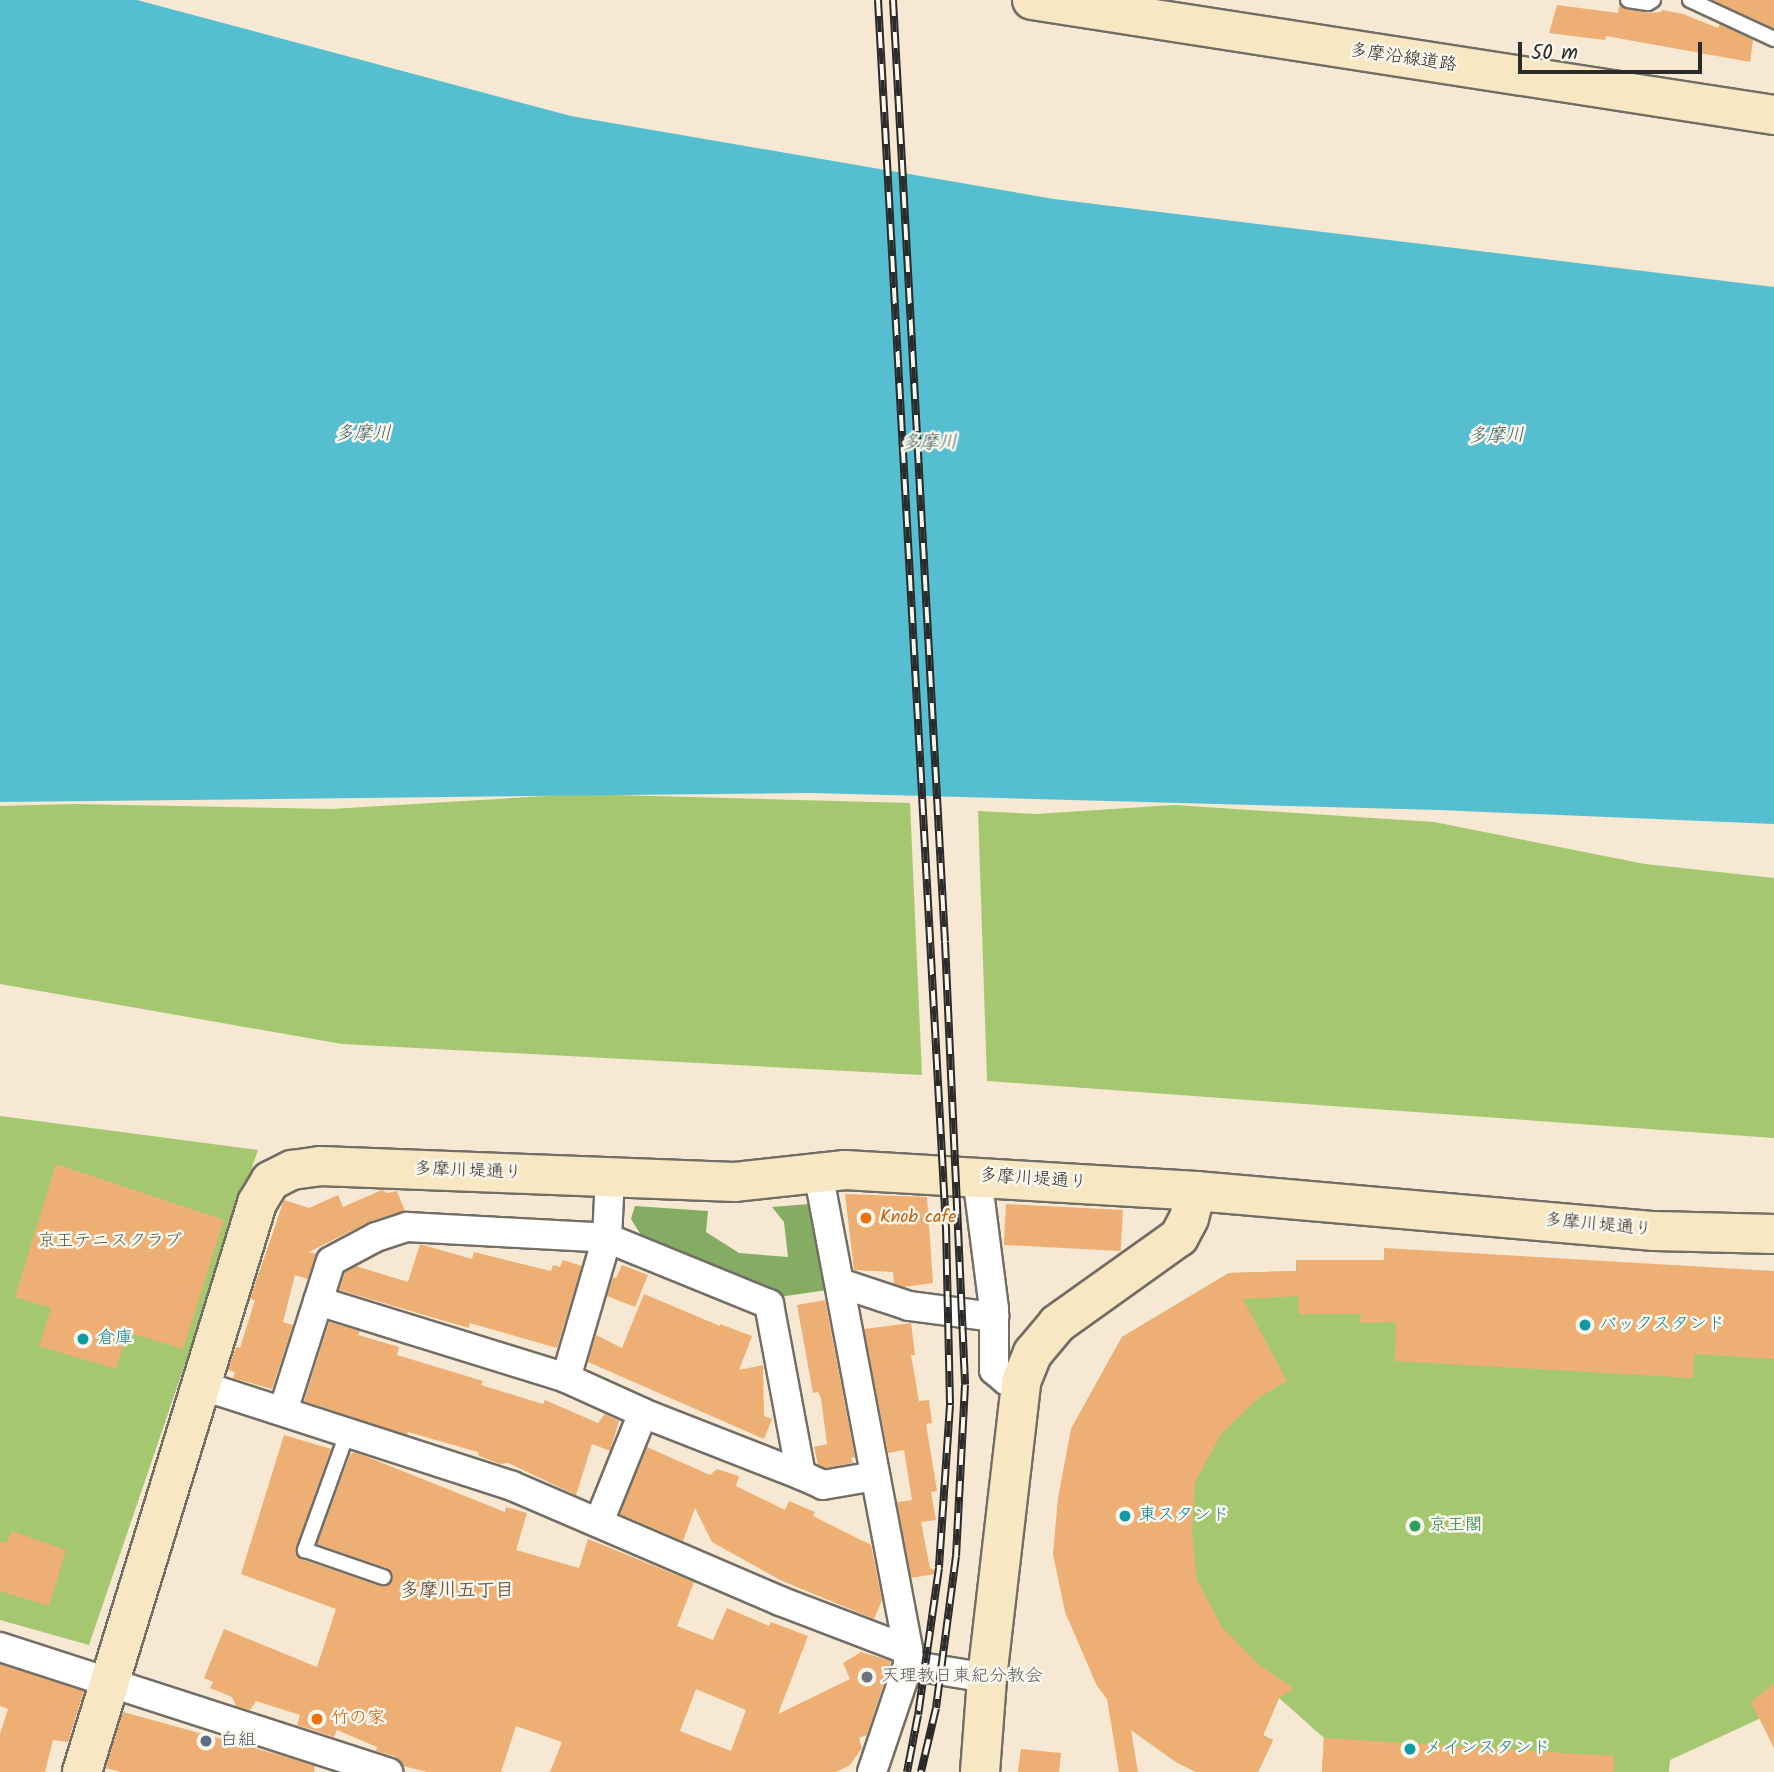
<!DOCTYPE html>
<meta charset="utf-8">
<style>
body{margin:0}
#map{position:relative;width:1774px;height:1772px;overflow:hidden;background:#f6e8d2;font-family:Kalam,"Klee One",sans-serif}
div>[style]{position:absolute}
[style*='--x']{left:calc(var(--x)*1px);top:calc(var(--y)*1px);width:calc(var(--w)*1px);rotate:calc(var(--a)*1deg)}
.green>*{inset:0;background:#a5c770}
.forest>*{inset:0;background:#84ac62}
.water>*{inset:0;background:#55bfd1}
.building>*{inset:0;background:#eeaf75;transform-origin:0 0}
.roads{filter:drop-shadow(2px 0 #726d65) drop-shadow(-2px 0 #726d65) drop-shadow(0 2px #726d65) drop-shadow(0 -2px #726d65)}
.lane>*{height:14px;margin:-7px;padding:0 7px;transform-origin:7px;border-radius:7px;background:#fff}
.street>*{height:28px;margin:-14px;padding:0 14px;transform-origin:14px;border-radius:14px;background:#fff}
.secondary>*{height:38px;margin:-19px;padding:0 19px;transform-origin:19px;border-radius:19px;background:#f8e7c3}
.rail>*{height:8px;margin-top:-4px;transform-origin:0;background:repeating-linear-gradient(90deg,#fbf7ec 0 16px,#2b2b2b 0 32px);box-sizing:border-box;border-block:2px solid #2b2b2b}
.dots>*{width:19px;height:19px;translate:-50% -50%;box-sizing:border-box;border:4px solid #fbf7ec;border-radius:50%}
span{translate:-50% -50%;white-space:nowrap;text-align:center;line-height:1.15;-webkit-text-stroke:5px #fbf7ec;paint-order:stroke}
.street-label{font-size:18px;color:#2b2b2b}
.food-label{font-size:18px;color:#c56008}
.left{translate:0 -50%;text-align:left}
.park-label{font-size:18px;color:#505a40}
.culture-label{font-size:18px;color:#0d838f}
.leisure-label{font-size:18px;color:#27864d}
.worship-label{font-size:18px;color:#5b616d}
.service-label{font-size:18px;color:#4e5e75}
.water-label{font-size:19px;color:#3a5f65;font-style:italic}
.neighbourhood-label{font-size:19px;color:#6f5945;font-weight:700}
.scale{position:absolute;left:1518px;top:42px;width:184px;height:32px;box-sizing:border-box;border:4px solid #2b2b2b;border-top:0;padding-left:9px;font-size:21px;line-height:24px;white-space:nowrap;color:#2b2b2b;-webkit-text-stroke:5px #fbf7ec;paint-order:stroke}
</style>
<div id="map">
<div class="green">
<div style="clip-path:polygon(578px 794px,910px 803px,922px 1075px,342px 1044px,0 984px,0 806px,74px 804px,331px 809px)"></div>
<div style="clip-path:polygon(1174px 805px,1434px 822px,1645px 864px,1774px 878px,1774px 1138px,987px 1081px,978px 811px,1036px 814px)"></div>
<div style="clip-path:polygon(0 1116px,258px 1150px,89px 1645px,0 1620px)"></div>
<div style="clip-path:polygon(1296px 1260px,1774px 1271px,1774px 1707px,1759px 1719px,1670px 1760px,1669px 1772px,1322px 1772px,1324px 1738px,1279px 1698px,1263px 1735px,1273px 1740px,1258px 1772px,1196px 1772px,1176px 1762px,1131px 1730px,1071px 1429px,1122px 1337px,1229px 1273px,1296px 1271px)"></div>
</div>
<div class="forest">
<div style="clip-path:polygon(809px 1204px,834px 1289px,779px 1297px,646px 1243px,631px 1219px,635px 1206px,708px 1211px,706px 1232px,739px 1253px,788px 1257px,784px 1222px,772px 1207px)"></div>
</div>
<div class="water">
<div style="clip-path:polygon(0 0,137px 0,571px 116px,1054px 199px,1774px 287px,1774px 824px,1439px 810px,812px 793px,0 802px)"></div>
</div>
<div class="building">
<div style="clip-path:polygon(1713px 0,1774px 0,1774px 28px,1769px 26px)"></div>
<div style="clip-path:polygon(1557px 5px,1618px 13px,1619px 6px,1647px 13px,1661px 12px,1662px 10px,1683px 14px,1718px 28px,1720px 24px,1753px 40px,1750px 62px,1606px 36px,1605px 40px,1549px 33px)"></div>
<div style="clip-path:polygon(56px 1164px,224px 1220px,183px 1349px,127px 1332px,116px 1369px,39px 1346px,51px 1308px,15px 1297px)"></div>
<div style="clip-path:polygon(382px 1190px,387px 1193px,397px 1191px,405px 1211px,371px 1221px,309px 1252px,316px 1254px,308px 1279px,295px 1275px,283px 1322px,293px 1325px,272px 1389px,233px 1378px,235px 1372px,228px 1370px,236px 1347px,240px 1348px,255px 1300px,250px 1299px,284px 1200px,309px 1208px,338px 1195px,343px 1207px)"></div>
<div style="clip-path:polygon(845px 1194px,927px 1197px,933px 1283px,903px 1287px,894px 1284px,893px 1272px,854px 1270px)"></div>
<div style="left:1006px;top:1204px;width:117px;height:41px;rotate:3deg"></div>
<div style="clip-path:polygon(420px 1244px,472px 1259px,474px 1252px,551px 1271px,553px 1265px,560px 1267px,563px 1260px,582px 1266px,557px 1348px,470px 1323px,469px 1328px,339px 1290px,345px 1272px,356px 1266px,408px 1282px)"></div>
<div style="clip-path:polygon(1384px 1248px,1774px 1271px,1774px 1359px,1694px 1354px,1693px 1378px,1395px 1361px,1396px 1322px,1360px 1323px,1361px 1314px,1299px 1314px,1298px 1296px,1243px 1299px,1287px 1381px,1261px 1396px,1221px 1434px,1195px 1482px,1192px 1534px,1197px 1580px,1222px 1627px,1258px 1664px,1294px 1689px,1279px 1698px,1263px 1736px,1273px 1740px,1258px 1772px,1196px 1772px,1176px 1762px,1131px 1730px,1138px 1772px,1119px 1772px,1107px 1699px,1097px 1686px,1065px 1612px,1053px 1554px,1058px 1498px,1071px 1429px,1122px 1337px,1229px 1273px,1297px 1271px,1296px 1260px,1384px 1260px)"></div>
<div style="clip-path:polygon(622px 1265px,648px 1275px,635px 1307px,607px 1296px,613px 1277px,616px 1278px)"></div>
<div style="clip-path:polygon(644px 1294px,720px 1326px,720px 1324px,752px 1336px,739px 1370px,763px 1365px,764px 1416px,772px 1419px,764px 1439px,588px 1362px,596px 1335px,622px 1348px)"></div>
<div style="clip-path:polygon(825px 1300px,855px 1457px,851px 1458px,853px 1463px,825px 1468px,818px 1465px,814px 1447px,827px 1444px,821px 1398px,818px 1392px,813px 1393px,797px 1305px)"></div>
<div style="clip-path:polygon(329px 1322px,360px 1331px,358px 1335px,399px 1347px,397px 1355px,483px 1381px,481px 1385px,543px 1404px,545px 1400px,598px 1423px,605px 1414px,619px 1421px,610px 1451px,592px 1444px,576px 1495px,508px 1463px,500px 1464px,479px 1456px,478px 1452px,408px 1432px,407px 1435px,304px 1401px)"></div>
<div style="clip-path:polygon(911px 1323px,915px 1355px,911px 1355px,919px 1401px,929px 1400px,932px 1423px,926px 1424px,937px 1491px,931px 1492px,936px 1520px,921px 1522px,930px 1568px,941px 1573px,911px 1578px,897px 1502px,912px 1500px,904px 1450px,888px 1453px,864px 1329px)"></div>
<div style="clip-path:polygon(evenodd,284px 1435px,331px 1449px,296px 1547px,301px 1559px,380px 1586px,392px 1581px,392px 1575px,387px 1568px,317px 1544px,350px 1455px,354px 1452px,365px 1456px,505px 1512px,506px 1507px,527px 1513px,516px 1550px,579px 1568px,588px 1539px,694px 1582px,677px 1626px,713px 1640px,727px 1608px,769px 1626px,771px 1622px,808px 1636px,778px 1714px,850px 1679px,843px 1663px,861px 1652px,891px 1661px,867px 1735px,859px 1738px,862px 1748px,850px 1765px,836px 1772px,550px 1772px,562px 1742px,516px 1726px,501px 1772px,427px 1772px,403px 1766px,394px 1756px,376px 1751px,377px 1747px,337px 1730px,334px 1737px,297px 1725px,300px 1715px,256px 1701px,250px 1710px,236px 1706px,232px 1697px,210px 1688px,213px 1682px,204px 1678px,224px 1629px,317px 1667px,336px 1609px,241px 1574px,284px 1435px,696px 1689px,746px 1710px,731px 1751px,680px 1731px,696px 1689px)"></div>
<div style="clip-path:polygon(647px 1447px,710px 1475px,717px 1469px,739px 1476px,736px 1486px,785px 1510px,789px 1501px,815px 1512px,813px 1516px,871px 1545px,882px 1600px,874px 1619px,780px 1580px,712px 1542px,695px 1508px,683px 1541px,620px 1514px)"></div>
<div style="clip-path:polygon(12px 1531px,66px 1550px,49px 1606px,0 1591px,0 1542px,6px 1543px)"></div>
<div style="clip-path:polygon(0 1664px,84px 1691px,68px 1742px,53px 1740px,45px 1772px,0 1772px,0 1734px,8px 1709px,0 1706px)"></div>
<div style="clip-path:polygon(1774px 1683px,1774px 1748px,1751px 1702px)"></div>
<div style="clip-path:polygon(123px 1712px,287px 1757px,315px 1766px,314px 1772px,121px 1772px,106px 1768px)"></div>
<div style="clip-path:polygon(1324px 1738px,1614px 1756px,1614px 1772px,1322px 1772px)"></div>
<div style="clip-path:polygon(1021px 1749px,1061px 1753px,1059px 1772px,1018px 1772px)"></div>
</div>
<div class="roads">
<div class="lane">
<div style="--x:1628;--y:0;--w:20;--a:9"></div>
<div style="--x:1648;--y:3;--w:6;--a:-31"></div>
<div style="--x:1690;--y:0;--w:93;--a:24.9"></div>
<div style="--x:348;--y:1431;--w:127;--a:109.9"></div>
<div style="--x:305;--y:1550;--w:83;--a:19.1"></div>
</div>
<div class="street">
<div style="--x:818;--y:1172;--w:486;--a:79.3"></div>
<div style="--x:908;--y:1650;--w:15;--a:90"></div>
<div style="--x:908;--y:1665;--w:113;--a:108.6"></div>
<div style="--x:977;--y:1176;--w:134;--a:82.7"></div>
<div style="--x:994;--y:1309;--w:61;--a:90"></div>
<div style="--x:994;--y:1370;--w:16;--a:40"></div>
<div style="--x:1006;--y:1380;--w:15;--a:8"></div>
<div style="--x:840;--y:1283;--w:73;--a:18.4"></div>
<div style="--x:909;--y:1306;--w:86;--a:7.4"></div>
<div style="--x:318;--y:1301;--w:260;--a:17.2"></div>
<div style="--x:566;--y:1378;--w:146;--a:-73.7"></div>
<div style="--x:607;--y:1238;--w:61;--a:-87.2"></div>
<div style="--x:566;--y:1378;--w:85;--a:24.4"></div>
<div style="--x:200;--y:1385;--w:328;--a:17.9"></div>
<div style="--x:512;--y:1486;--w:292;--a:23.2"></div>
<div style="--x:780;--y:1601;--w:137;--a:20.9"></div>
<div style="--x:283;--y:1411;--w:157;--a:-72.3"></div>
<div style="--x:331;--y:1261;--w:51;--a:-28.1"></div>
<div style="--x:376;--y:1237;--w:33;--a:-18"></div>
<div style="--x:407;--y:1227;--w:200;--a:3.1"></div>
<div style="--x:607;--y:1238;--w:175;--a:22.2"></div>
<div style="--x:769;--y:1304;--w:174;--a:79.4"></div>
<div style="--x:801;--y:1475;--w:170;--a:-158.6"></div>
<div style="--x:643;--y:1413;--w:118;--a:112"></div>
<div style="--x:801;--y:1475;--w:24;--a:24"></div>
<div style="--x:823;--y:1485;--w:53;--a:-9.8"></div>
<div style="--x:0;--y:1647;--w:408;--a:17.9"></div>
<div style="--x:908;--y:1665;--w:80;--a:9.3"></div>
</div>
<div class="secondary">
<div style="--x:1032;--y:0;--w:751;--a:8.81"></div>
<div style="--x:82;--y:1772;--w:595;--a:-72.9"></div>
<div style="--x:257;--y:1203;--w:26;--a:-59"></div>
<div style="--x:270;--y:1181;--w:25;--a:-27"></div>
<div style="--x:292;--y:1170;--w:28;--a:-8"></div>
<div style="--x:320;--y:1166;--w:415;--a:2.2"></div>
<div style="--x:735;--y:1182;--w:111;--a:-6.2"></div>
<div style="--x:845;--y:1170;--w:352;--a:3.4"></div>
<div style="--x:1196;--y:1191;--w:460;--a:5"></div>
<div style="--x:1654;--y:1231;--w:120;--a:1.4"></div>
<div style="--x:980;--y:1772;--w:94;--a:-85.7"></div>
<div style="--x:987;--y:1678;--w:298;--a:-83.4"></div>
<div style="--x:1021;--y:1382;--w:31;--a:-68"></div>
<div style="--x:1033;--y:1353;--w:38;--a:-50"></div>
<div style="--x:1057;--y:1324;--w:150;--a:-35.5"></div>
<div style="--x:1179;--y:1237;--w:21;--a:-62"></div>
<div style="--x:1189;--y:1218;--w:28;--a:-75"></div>
</div>
</div>
<div class="rail">
<div style="--x:878;--y:0;--w:1229;--a:86.83"></div>
<div style="--x:946;--y:1227;--w:178;--a:88.7"></div>
<div style="--x:950;--y:1405;--w:163;--a:93.9"></div>
<div style="--x:939;--y:1568;--w:148;--a:98.1"></div>
<div style="--x:918;--y:1715;--w:58;--a:100.9"></div>
<div style="--x:893;--y:0;--w:943;--a:86.84"></div>
<div style="--x:945;--y:942;--w:443;--a:87.4"></div>
<div style="--x:965;--y:1385;--w:171;--a:93"></div>
<div style="--x:956;--y:1556;--w:153;--a:97.5"></div>
<div style="--x:936;--y:1708;--w:66;--a:103.2"></div>
</div>
<div class="dots">
<div style="left:866px;top:1218px;background:#e8710a"></div>
<div style="left:1585px;top:1325px;background:#0f9aa8"></div>
<div style="left:83px;top:1339px;background:#0f9aa8"></div>
<div style="left:1125px;top:1516px;background:#0f9aa8"></div>
<div style="left:1415px;top:1526px;background:#2e9e5b"></div>
<div style="left:867px;top:1677px;background:#6b7280"></div>
<div style="left:317px;top:1719px;background:#e8710a"></div>
<div style="left:206px;top:1741px;background:#5c6f8a"></div>
<div style="left:1410px;top:1749px;background:#0f9aa8"></div>
</div>
<div class="street-label">
<span style="left:1403px;top:59px;rotate:8deg">多摩沿線道路</span>
<span style="left:468px;top:1172px;rotate:2deg">多摩川堤通り</span>
<span style="left:1033px;top:1180px;rotate:4deg">多摩川堤通り</span>
<span style="left:1598px;top:1226px;rotate:5deg">多摩川堤通り</span>
</div>
<div class="food-label">
<span class="left" style="left:880px;top:1218px">Knob cafe</span>
<span class="left" style="left:331px;top:1719px">竹の家</span>
</div>
<div class="park-label">
<span style="left:110px;top:1242px">京王テニスクラブ</span>
</div>
<div class="culture-label">
<span class="left" style="left:1599px;top:1325px">バックスタンド</span>
<span class="left" style="left:97px;top:1339px">倉庫</span>
<span class="left" style="left:1139px;top:1516px">東スタンド</span>
<span class="left" style="left:1424px;top:1749px">メインスタンド</span>
</div>
<div class="leisure-label">
<span class="left" style="left:1429px;top:1526px">京王閣</span>
</div>
<div class="worship-label">
<span class="left" style="left:881px;top:1677px">天理教日東紀分教会</span>
</div>
<div class="service-label">
<span class="left" style="left:220px;top:1741px">白組</span>
</div>
<div class="water-label">
<span style="left:363px;top:435px">多摩川</span>
<span style="left:1496px;top:437px;rotate:-1deg">多摩川</span>
<span style="left:929px;top:444px;rotate:-1deg">多摩川</span>
</div>
<div class="neighbourhood-label">
<span style="left:457px;top:1592px">多摩川五丁目</span>
</div>
<div class="scale">50 m</div>
</div>
